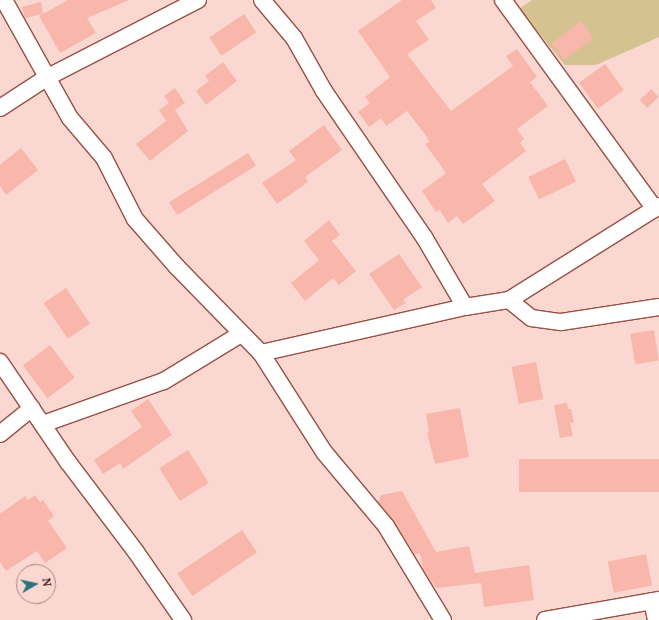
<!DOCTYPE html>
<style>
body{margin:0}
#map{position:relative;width:659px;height:620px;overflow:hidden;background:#fad8d1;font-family:"PT Serif",serif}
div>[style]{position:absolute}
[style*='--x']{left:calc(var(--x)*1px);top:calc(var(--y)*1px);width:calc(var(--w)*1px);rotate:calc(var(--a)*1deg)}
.green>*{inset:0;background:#d4c290}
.building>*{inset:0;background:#f8b7aa;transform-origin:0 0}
.roads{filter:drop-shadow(1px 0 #985043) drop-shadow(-1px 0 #985043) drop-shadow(0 1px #985043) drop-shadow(0 -1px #985043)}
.street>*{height:16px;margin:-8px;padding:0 8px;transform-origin:8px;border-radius:8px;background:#fff}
span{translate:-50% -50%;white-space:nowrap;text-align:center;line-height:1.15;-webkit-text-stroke:3px #fad8d1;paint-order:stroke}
.north{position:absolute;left:16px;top:564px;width:40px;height:40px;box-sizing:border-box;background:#fad8d1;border:1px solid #aa8a84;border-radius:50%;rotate:81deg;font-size:11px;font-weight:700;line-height:16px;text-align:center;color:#331510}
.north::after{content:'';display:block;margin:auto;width:14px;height:18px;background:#2c7380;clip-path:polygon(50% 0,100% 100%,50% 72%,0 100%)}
</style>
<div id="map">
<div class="green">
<div style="clip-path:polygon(532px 0,659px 0,659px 37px,596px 65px,565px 65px,519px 9px)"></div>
</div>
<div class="building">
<div style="clip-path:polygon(68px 0,129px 0,87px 18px,96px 33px,60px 53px,39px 16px,42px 14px,25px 18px,22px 7px,41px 2px,43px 14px)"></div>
<div style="clip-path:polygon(402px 0,431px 0,436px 8px,416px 21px,429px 40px,407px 54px,451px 111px,513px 66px,506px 56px,517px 49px,537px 77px,530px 82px,548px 106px,517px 129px,524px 139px,520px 143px,526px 151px,482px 184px,495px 201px,463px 224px,457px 216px,448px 223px,439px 209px,436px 212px,422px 191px,446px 173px,425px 144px,429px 142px,427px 137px,407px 111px,386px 126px,381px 118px,369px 127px,358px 112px,370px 103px,365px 97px,390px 77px,358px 31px)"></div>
<div style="left:244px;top:14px;width:22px;height:42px;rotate:56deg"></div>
<div style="left:581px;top:21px;width:21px;height:37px;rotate:53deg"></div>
<div style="clip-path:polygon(223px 62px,237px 81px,206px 105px,196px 91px,209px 81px,205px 76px)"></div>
<div style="left:605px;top:64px;width:32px;height:32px;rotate:54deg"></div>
<div style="clip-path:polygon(175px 88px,185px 103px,175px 110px,188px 131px,150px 161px,136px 144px,166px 121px,159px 110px,169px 103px,164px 96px)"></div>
<div style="left:651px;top:89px;width:11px;height:16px;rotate:45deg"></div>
<div style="clip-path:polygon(324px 125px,342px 150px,305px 177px,308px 182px,277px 204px,262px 183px,296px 160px,289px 151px)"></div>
<div style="clip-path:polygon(21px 148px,38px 170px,6px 195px,0 186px,0 165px)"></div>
<div style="left:248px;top:153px;width:15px;height:93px;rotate:58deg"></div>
<div style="left:565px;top:159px;width:25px;height:41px;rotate:64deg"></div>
<div style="clip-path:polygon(329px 220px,340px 235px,332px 241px,356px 271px,339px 285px,333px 278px,305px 301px,291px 283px,319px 260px,304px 241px)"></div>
<div style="clip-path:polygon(399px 254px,422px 287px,403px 300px,406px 303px,394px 310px,369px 274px)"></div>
<div style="left:66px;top:288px;width:43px;height:27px;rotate:56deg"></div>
<div style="left:654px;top:330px;width:31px;height:24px;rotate:81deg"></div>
<div style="left:50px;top:345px;width:41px;height:34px;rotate:53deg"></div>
<div style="left:536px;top:362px;width:38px;height:25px;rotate:79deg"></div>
<div style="clip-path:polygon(148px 399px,172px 435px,123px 469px,120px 463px,103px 474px,94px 460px,142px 427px,131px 411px)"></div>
<div style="clip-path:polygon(567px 403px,568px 409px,571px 409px,574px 422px,570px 423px,573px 436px,560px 438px,554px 405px)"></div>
<div style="clip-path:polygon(460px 408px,469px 457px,435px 464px,427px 433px,429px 432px,426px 414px)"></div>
<div style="left:188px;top:450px;width:39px;height:34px;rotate:58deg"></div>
<div style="left:659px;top:459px;width:33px;height:140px;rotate:90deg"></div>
<div style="clip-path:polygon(402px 491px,436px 552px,469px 546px,475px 573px,529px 565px,534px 600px,484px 607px,481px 583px,436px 588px,423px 569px,420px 553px,415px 555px,394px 521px,378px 502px,381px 495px)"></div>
<div style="clip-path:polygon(35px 495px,40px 502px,43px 500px,54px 516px,48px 521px,67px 548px,45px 563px,37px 551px,6px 571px,0 562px,0 514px,25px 496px,28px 500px)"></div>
<div style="left:242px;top:530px;width:27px;height:78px;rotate:56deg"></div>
<div style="left:646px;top:554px;width:32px;height:39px;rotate:79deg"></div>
</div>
<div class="roads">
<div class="street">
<div style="--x:4;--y:0;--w:135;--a:60.8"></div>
<div style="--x:70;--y:118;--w:52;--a:49.6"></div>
<div style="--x:104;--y:158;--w:68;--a:63.1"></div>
<div style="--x:135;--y:219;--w:64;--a:48.8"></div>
<div style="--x:177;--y:267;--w:120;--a:45.7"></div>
<div style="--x:261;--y:353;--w:117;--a:57.5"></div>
<div style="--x:324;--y:452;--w:97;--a:50"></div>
<div style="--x:386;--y:526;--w:110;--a:58.8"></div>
<div style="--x:262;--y:0;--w:50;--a:49.9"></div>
<div style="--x:294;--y:38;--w:61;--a:60.5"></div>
<div style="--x:324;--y:91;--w:177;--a:55.6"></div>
<div style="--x:424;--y:237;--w:81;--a:59.6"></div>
<div style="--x:465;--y:307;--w:45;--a:-9"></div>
<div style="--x:509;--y:300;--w:177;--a:-32.1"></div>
<div style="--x:503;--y:0;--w:258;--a:54"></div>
<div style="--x:0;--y:108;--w:55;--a:-33.1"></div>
<div style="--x:46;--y:78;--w:171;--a:-27.2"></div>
<div style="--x:509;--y:300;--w:28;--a:39"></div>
<div style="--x:531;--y:318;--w:30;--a:8"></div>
<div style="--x:561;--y:322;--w:99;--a:-8.7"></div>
<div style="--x:261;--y:353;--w:209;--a:-12.7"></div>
<div style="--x:0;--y:362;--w:121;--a:55.8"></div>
<div style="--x:68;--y:462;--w:113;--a:52.9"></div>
<div style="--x:136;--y:552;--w:83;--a:55.3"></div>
<div style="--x:43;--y:424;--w:128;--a:-19.6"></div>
<div style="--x:164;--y:381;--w:90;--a:-31.4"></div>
<div style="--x:0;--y:434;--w:41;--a:-39.1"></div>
<div style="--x:652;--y:601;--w:19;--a:78"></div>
<div style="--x:545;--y:620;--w:116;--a:-10"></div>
</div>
</div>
<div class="north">N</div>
</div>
